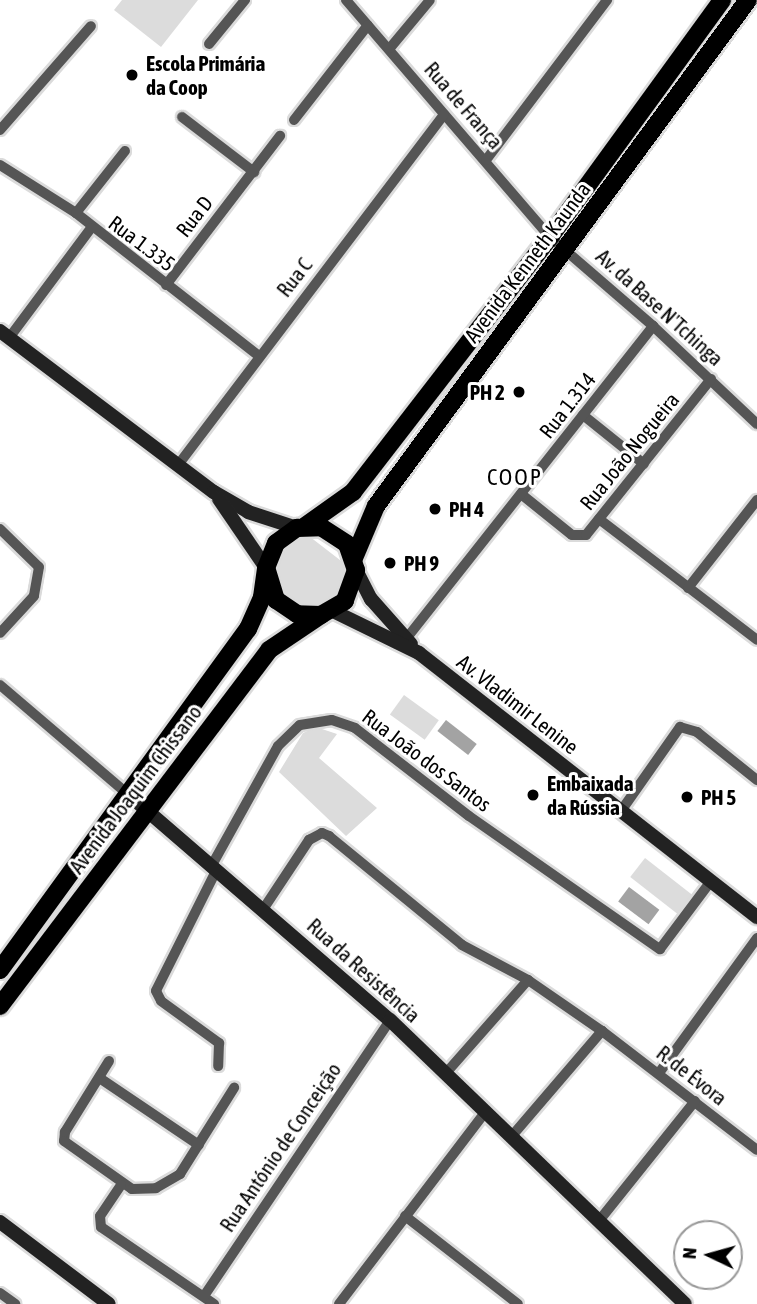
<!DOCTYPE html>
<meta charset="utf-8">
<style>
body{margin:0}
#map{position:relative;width:757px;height:1304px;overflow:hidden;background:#fff;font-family:"Asap Condensed",sans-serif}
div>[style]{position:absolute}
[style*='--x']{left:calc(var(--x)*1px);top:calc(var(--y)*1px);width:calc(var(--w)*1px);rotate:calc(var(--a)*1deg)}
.green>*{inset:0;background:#dcdcdc;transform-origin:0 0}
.water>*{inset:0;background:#a3a3a3;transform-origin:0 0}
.roads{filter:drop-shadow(2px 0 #dbdbdb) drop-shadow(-2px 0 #dbdbdb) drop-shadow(0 2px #dbdbdb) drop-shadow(0 -2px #dbdbdb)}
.street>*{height:10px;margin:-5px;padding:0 5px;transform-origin:5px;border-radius:5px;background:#555}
.secondary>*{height:14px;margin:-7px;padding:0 7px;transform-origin:7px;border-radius:7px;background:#222}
.primary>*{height:18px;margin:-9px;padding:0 9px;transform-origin:9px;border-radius:9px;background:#000}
.dots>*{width:19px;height:19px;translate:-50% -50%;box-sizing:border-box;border:4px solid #fff;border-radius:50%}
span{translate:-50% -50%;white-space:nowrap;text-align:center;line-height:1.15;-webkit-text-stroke:6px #fff;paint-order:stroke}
.poi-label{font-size:21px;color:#000;font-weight:700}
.left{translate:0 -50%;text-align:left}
.right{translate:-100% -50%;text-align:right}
.street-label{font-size:21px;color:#000}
.neighbourhood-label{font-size:23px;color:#000;letter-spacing:2px}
.north{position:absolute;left:673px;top:1220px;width:70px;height:70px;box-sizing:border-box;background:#fff;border:2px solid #999;border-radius:50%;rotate:275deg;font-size:19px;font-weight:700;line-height:28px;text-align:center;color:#000}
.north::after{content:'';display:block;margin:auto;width:24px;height:32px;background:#000;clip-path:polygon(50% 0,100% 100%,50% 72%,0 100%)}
</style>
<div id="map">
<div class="green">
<div style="clip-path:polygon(122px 0,198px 0,161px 47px,114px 10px)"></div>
<div style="clip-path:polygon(305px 533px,349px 567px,351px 597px,303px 611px,275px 587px,268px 551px)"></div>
<div style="left:404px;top:695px;width:43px;height:24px;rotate:36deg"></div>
<div style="clip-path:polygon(316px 727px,337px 734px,319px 758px,377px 808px,346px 836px,279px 772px,303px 733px)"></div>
<div style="left:645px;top:858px;width:61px;height:24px;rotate:38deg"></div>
</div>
<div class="water">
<div style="left:446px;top:720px;width:39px;height:14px;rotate:38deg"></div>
<div style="left:629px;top:887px;width:38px;height:18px;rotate:37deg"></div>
</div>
<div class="roads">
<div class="street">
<div style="--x:346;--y:0;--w:313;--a:49.3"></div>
<div style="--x:550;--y:237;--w:136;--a:40.8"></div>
<div style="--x:653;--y:326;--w:143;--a:43.3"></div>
<div style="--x:209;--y:44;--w:57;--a:-50.7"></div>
<div style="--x:390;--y:48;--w:62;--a:-50.2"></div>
<div style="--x:182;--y:117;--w:91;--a:37.4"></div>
<div style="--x:294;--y:120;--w:120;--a:-52.1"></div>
<div style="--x:0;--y:130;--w:138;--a:-48.8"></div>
<div style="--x:486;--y:160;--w:201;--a:-52.9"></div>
<div style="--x:0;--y:165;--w:90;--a:32.3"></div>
<div style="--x:76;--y:213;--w:231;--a:38"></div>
<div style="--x:76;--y:213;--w:79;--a:-51.7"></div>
<div style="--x:166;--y:285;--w:188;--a:-52.6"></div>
<div style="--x:9;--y:338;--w:137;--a:-53.3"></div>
<div style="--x:583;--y:415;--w:78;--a:38.8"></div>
<div style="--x:178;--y:465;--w:440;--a:-52.8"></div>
<div style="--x:521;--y:494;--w:65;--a:38.8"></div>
<div style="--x:572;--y:535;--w:14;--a:0"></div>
<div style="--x:586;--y:535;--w:200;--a:-51.3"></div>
<div style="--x:599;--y:519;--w:199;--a:37.4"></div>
<div style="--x:0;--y:529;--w:54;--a:44.3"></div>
<div style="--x:39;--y:567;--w:29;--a:100"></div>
<div style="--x:34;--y:596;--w:50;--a:132.6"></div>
<div style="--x:688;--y:588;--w:112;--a:-51.9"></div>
<div style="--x:406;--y:639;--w:399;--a:-51.7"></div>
<div style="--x:0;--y:685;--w:170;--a:40.5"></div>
<div style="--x:621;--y:811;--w:103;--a:-54.9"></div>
<div style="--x:680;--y:727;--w:18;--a:16"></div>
<div style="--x:697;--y:732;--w:77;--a:38.7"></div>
<div style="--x:212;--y:865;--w:136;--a:-61"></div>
<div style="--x:278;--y:746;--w:30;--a:-44"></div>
<div style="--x:300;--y:725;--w:32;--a:-9"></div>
<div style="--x:332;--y:720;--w:24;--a:19"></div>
<div style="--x:355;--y:728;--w:144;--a:37.7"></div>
<div style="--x:469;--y:816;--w:233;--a:34.9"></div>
<div style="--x:660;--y:949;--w:85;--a:-53.1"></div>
<div style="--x:217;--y:869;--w:136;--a:116.6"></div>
<div style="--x:156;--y:991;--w:11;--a:63"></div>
<div style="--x:161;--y:1001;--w:72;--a:35.9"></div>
<div style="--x:219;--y:1043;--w:23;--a:92"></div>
<div style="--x:264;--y:908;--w:82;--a:-56.5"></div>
<div style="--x:309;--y:840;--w:15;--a:-28"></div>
<div style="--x:322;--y:833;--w:8;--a:23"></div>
<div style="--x:329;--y:836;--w:172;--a:39.3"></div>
<div style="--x:462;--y:945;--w:75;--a:27.9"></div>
<div style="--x:528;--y:980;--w:90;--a:34.6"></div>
<div style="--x:602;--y:1031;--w:195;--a:37.5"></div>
<div style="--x:109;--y:1061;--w:84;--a:121.8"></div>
<div style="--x:65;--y:1132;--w:9;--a:96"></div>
<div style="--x:64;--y:1141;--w:83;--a:35.2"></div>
<div style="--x:132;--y:1189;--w:24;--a:-2"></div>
<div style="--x:156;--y:1188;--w:28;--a:-30"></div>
<div style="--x:180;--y:1174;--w:102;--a:-57.9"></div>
<div style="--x:446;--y:1073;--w:124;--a:-48.6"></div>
<div style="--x:659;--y:1073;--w:167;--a:-54"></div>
<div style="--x:101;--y:1079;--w:118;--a:34"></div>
<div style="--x:511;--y:1137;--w:140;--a:-49.4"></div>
<div style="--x:121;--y:1185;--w:37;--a:124"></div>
<div style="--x:100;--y:1216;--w:11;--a:85"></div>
<div style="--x:101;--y:1227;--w:137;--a:34.3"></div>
<div style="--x:405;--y:1216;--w:143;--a:37.9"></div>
<div style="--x:598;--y:1222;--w:155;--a:-51.3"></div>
<div style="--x:0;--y:1293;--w:19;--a:36"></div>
<div style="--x:204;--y:1296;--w:333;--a:-56"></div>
<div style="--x:339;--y:1304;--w:243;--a:-52.7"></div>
</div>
<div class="secondary">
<div style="--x:0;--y:331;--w:268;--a:37"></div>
<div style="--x:214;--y:492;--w:39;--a:30"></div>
<div style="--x:248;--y:512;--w:52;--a:18.1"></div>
<div style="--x:219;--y:499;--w:83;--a:55.7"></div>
<div style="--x:356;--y:570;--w:33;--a:63"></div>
<div style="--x:371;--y:599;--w:60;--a:48.4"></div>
<div style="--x:333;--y:611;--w:96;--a:26"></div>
<div style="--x:419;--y:653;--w:429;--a:38"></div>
<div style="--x:129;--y:795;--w:345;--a:40.8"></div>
<div style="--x:390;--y:1020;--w:409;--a:43.9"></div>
<div style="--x:0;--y:1222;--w:136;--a:37"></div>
</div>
<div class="primary">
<div style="--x:305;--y:526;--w:59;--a:-35.3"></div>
<div style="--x:353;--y:492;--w:322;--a:-52.3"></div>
<div style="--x:550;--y:237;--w:293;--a:-54"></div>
<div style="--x:354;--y:558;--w:56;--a:-67.1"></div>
<div style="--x:376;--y:506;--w:628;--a:-53.68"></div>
<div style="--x:0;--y:970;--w:422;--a:-54"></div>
<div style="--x:248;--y:629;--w:35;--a:-66"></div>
<div style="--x:262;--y:597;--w:29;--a:-82"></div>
<div style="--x:266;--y:568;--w:27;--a:-68"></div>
<div style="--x:276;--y:543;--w:26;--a:-36"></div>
<div style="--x:297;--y:528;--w:24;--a:-2"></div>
<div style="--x:321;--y:527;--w:31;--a:33"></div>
<div style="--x:347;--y:544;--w:28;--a:71"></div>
<div style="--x:356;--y:570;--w:33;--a:110"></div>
<div style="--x:345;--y:601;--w:28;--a:150"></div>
<div style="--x:321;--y:615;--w:24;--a:-178"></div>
<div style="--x:297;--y:614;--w:25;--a:-146"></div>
<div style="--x:276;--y:600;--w:34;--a:-107"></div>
<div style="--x:0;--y:1006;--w:446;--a:-52.9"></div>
<div style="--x:269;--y:650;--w:63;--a:-33.9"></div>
</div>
</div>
<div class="dots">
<div style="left:132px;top:75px;background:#000"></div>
<div style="left:519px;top:392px;background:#000"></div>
<div style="left:435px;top:509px;background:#000"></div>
<div style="left:390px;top:563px;background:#000"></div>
<div style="left:533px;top:795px;background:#000"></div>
<div style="left:687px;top:797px;background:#000"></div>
</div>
<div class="poi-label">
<span class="left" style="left:146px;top:75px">Escola Primária<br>da Coop</span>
<span class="right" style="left:505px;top:392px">PH 2</span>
<span class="left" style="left:449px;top:509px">PH 4</span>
<span class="left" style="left:404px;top:563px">PH 9</span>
<span class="left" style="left:547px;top:795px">Embaixada<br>da Rússia</span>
<span class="left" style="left:701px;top:797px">PH 5</span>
</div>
<div class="street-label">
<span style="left:464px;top:105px;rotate:49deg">Rua de França</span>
<span style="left:194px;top:216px;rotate:-52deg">Rua D</span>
<span style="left:142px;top:243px;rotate:37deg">Rua 1.335</span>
<span style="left:527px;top:262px;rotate:-53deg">Avenida Kenneth Kaunda</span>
<span style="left:294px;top:277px;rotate:-52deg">Rua C</span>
<span style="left:660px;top:307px;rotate:42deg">Av. da Base N'Tchinga</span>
<span style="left:567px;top:405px;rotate:-52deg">Rua 1.314</span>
<span style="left:629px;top:451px;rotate:-51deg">Rua João Nogueira</span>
<span style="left:518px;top:704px;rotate:38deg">Av. Vladimir Lenine</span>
<span style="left:427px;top:760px;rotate:37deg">Rua João dos Santos</span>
<span style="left:135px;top:789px;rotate:-53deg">Avenida Joaquim Chissano</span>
<span style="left:364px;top:970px;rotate:42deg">Rua da Resistência</span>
<span style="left:692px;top:1075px;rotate:38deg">R. de Évora</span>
<span style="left:280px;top:1147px;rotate:-56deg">Rua António de Conceição</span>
</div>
<div class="neighbourhood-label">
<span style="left:515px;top:477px">COOP</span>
</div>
<div class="north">N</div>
</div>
